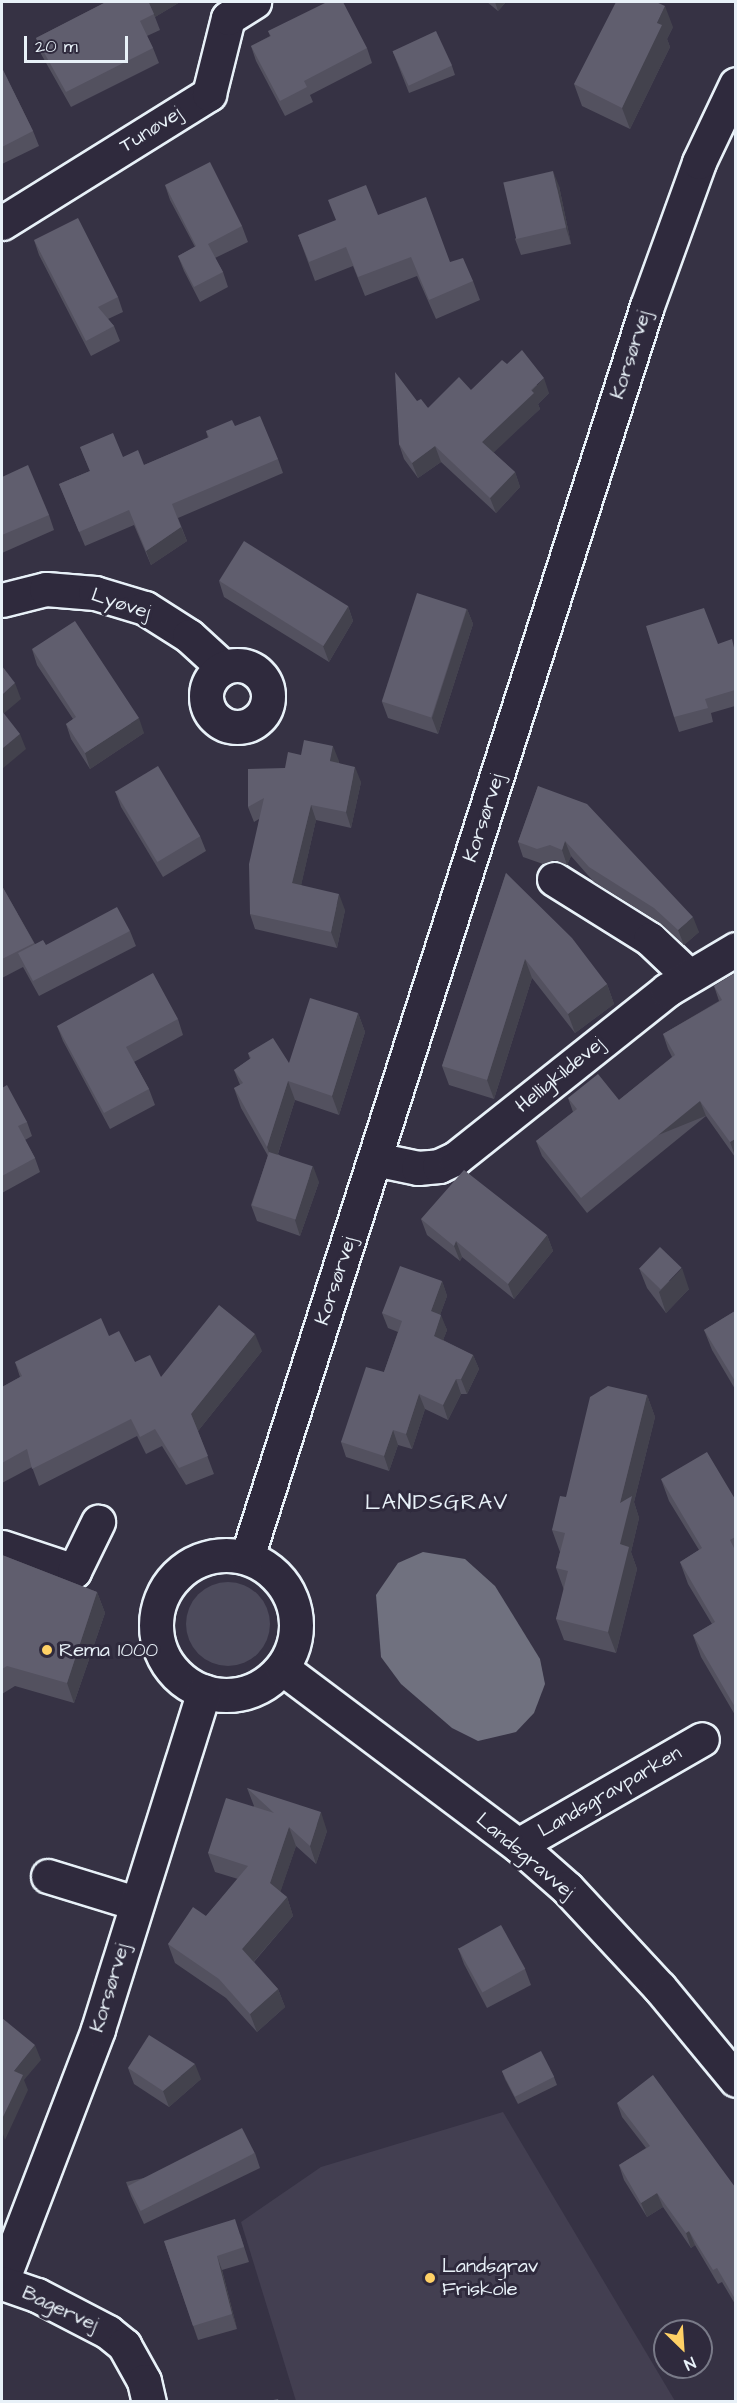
<!DOCTYPE html>
<meta charset="utf-8">
<style>
body{margin:0}
#map{position:relative;width:737px;height:2403px;overflow:hidden;background:#363244;font-family:"Architects Daughter",sans-serif}
div>[style]{position:absolute}
[style*='--x']{left:calc(var(--x)*1px);top:calc(var(--y)*1px);width:calc(var(--w)*1px);rotate:calc(var(--a)*1deg)}
.built>*{inset:0;background:#433f51}
.green>*{inset:0;background:#4d4b5c}
.round{border-radius:50%}
.water>*{inset:0;background:#70717f}
.roads{filter:drop-shadow(2px 0 #e8f1f8) drop-shadow(-2px 0 #e8f1f8) drop-shadow(0 2px #e8f1f8) drop-shadow(0 -2px #e8f1f8)}
.minor>*{height:33px;margin:-16.5px;padding:0 16.5px;transform-origin:16.5px;border-radius:16.5px;background:#2f2a3d}
.minor>.ring{margin:-16.5px;padding:0;box-sizing:content-box;background:none;border:33px solid #2f2a3d;border-radius:50%}
.wall>*{inset:0;background:#53515f}
.shaded-wall>*{inset:0;background:#43424d;transform-origin:0 0}
.building>*{inset:0;background:#605e6e;transform-origin:0 0}
.dots>*{width:16px;height:16px;translate:-50% -50%;box-sizing:border-box;border:3px solid #2f2a3d;border-radius:50%}
span{translate:-50% -50%;white-space:nowrap;text-align:center;line-height:1.15;-webkit-text-stroke:6px #2f2a3d;paint-order:stroke}
.street-label{font-size:20px;color:#e8f1f8}
.poi-label{font-size:20px;color:#e8f1f8}
.left{translate:0 -50%;text-align:left}
.quarter-label{font-size:22px;color:#e8f1f8;letter-spacing:1.5px}
.frame{position:absolute;inset:0;border:3px solid #e8f1f8;pointer-events:none}
.north{position:absolute;left:653px;top:2319px;width:60px;height:60px;box-sizing:border-box;background:#2f2a3d;border:2px solid #797a88;border-radius:50%;rotate:155deg;font-size:16px;font-weight:700;line-height:24px;text-align:center;color:#e8f1f8}
.north::after{content:'';display:block;margin:auto;width:21px;height:27px;background:#ffd166;clip-path:polygon(50% 0,100% 100%,50% 72%,0 100%)}
.scale{position:absolute;left:24px;top:36px;width:104px;height:27px;box-sizing:border-box;border:3px solid #e8f1f8;border-top:0;padding-left:8px;font-size:18px;line-height:21px;white-space:nowrap;color:#e8f1f8;-webkit-text-stroke:4px #2f2a3d;paint-order:stroke}
</style>
<div id="map">
<div class="built">
<div style="clip-path:polygon(503px 2112px,675px 2401px,296px 2401px,241px 2222px,321px 2167px)"></div>
</div>
<div class="green">
<div class="round" style="left:186px;top:1582px;width:84px;height:84px"></div>
</div>
<div class="water">
<div style="clip-path:polygon(423px 1552px,465px 1559px,495px 1586px,540px 1659px,545px 1684px,534px 1713px,516px 1732px,478px 1741px,452px 1728px,401px 1684px,381px 1657px,376px 1595px,398px 1563px)"></div>
</div>
<div class="roads">
<div class="minor">
<div style="--x:2;--y:223;--w:244;--a:-31.9"></div>
<div style="--x:209;--y:94;--w:78;--a:-76"></div>
<div style="--x:228;--y:18;--w:31;--a:-32"></div>
<div style="--x:2;--y:600;--w:45;--a:-14"></div>
<div style="--x:46;--y:589;--w:49;--a:4.7"></div>
<div style="--x:95;--y:593;--w:52;--a:16.7"></div>
<div style="--x:145;--y:608;--w:52;--a:32.5"></div>
<div style="--x:189;--y:636;--w:47;--a:42.4"></div>
<div class="ring" style="left:206px;top:665px;width:29px;height:29px"></div>
<div style="--x:554;--y:879;--w:113;--a:32"></div>
<div style="--x:650;--y:939;--w:54;--a:43.5"></div>
<div style="--x:375;--y:1159;--w:44;--a:11.8"></div>
<div style="--x:418;--y:1168;--w:21;--a:-5"></div>
<div style="--x:439;--y:1166;--w:19;--a:-25"></div>
<div style="--x:456;--y:1158;--w:270;--a:-38.5"></div>
<div style="--x:667;--y:990;--w:80;--a:-30.7"></div>
<div style="--x:2;--y:1547;--w:76;--a:18.4"></div>
<div style="--x:74;--y:1571;--w:55;--a:-63.9"></div>
<div class="ring" style="left:156px;top:1555px;width:107px;height:107px"></div>
<div style="--x:247;--y:1557;--w:1313;--a:-72.27"></div>
<div style="--x:647;--y:306;--w:153;--a:-70.1"></div>
<div style="--x:699;--y:162;--w:86;--a:-64.6"></div>
<div style="--x:282;--y:1668;--w:295;--a:36.9"></div>
<div style="--x:518;--y:1845;--w:65;--a:41.3"></div>
<div style="--x:567;--y:1888;--w:137;--a:47.1"></div>
<div style="--x:660;--y:1988;--w:119;--a:50.4"></div>
<div style="--x:518;--y:1845;--w:212;--a:-29.9"></div>
<div style="--x:48;--y:1876;--w:92;--a:17.1"></div>
<div style="--x:2;--y:2281;--w:270;--a:-69.1"></div>
<div style="--x:98;--y:2029;--w:354;--a:-72.6"></div>
<div style="--x:2;--y:2283;--w:37;--a:19"></div>
<div style="--x:37;--y:2295;--w:80;--a:27.5"></div>
<div style="--x:108;--y:2332;--w:21;--a:39"></div>
<div style="--x:124;--y:2345;--w:41;--a:60.9"></div>
<div style="--x:144;--y:2381;--w:22;--a:77"></div>
</div>
</div>
<div class="wall">
<div style="clip-path:polygon(106px 2px,180px 2px,155px 17px,160px 30px,147px 36px,153px 48px,159px 63px,71px 107px,41px 54px,36px 38px)"></div>
<div style="clip-path:polygon(487px 2px,506px 2px,498px 11px)"></div>
<div style="clip-path:polygon(673px 27px,667px 39px,670px 47px,630px 129px,582px 106px,574px 84px)"></div>
<div style="clip-path:polygon(268px 31px,367px 48px,372px 63px,310px 95px,313px 102px,285px 116px,256px 61px,251px 46px,270px 36px)"></div>
<div style="clip-path:polygon(393px 52px,452px 66px,455px 75px,409px 93px)"></div>
<div style="clip-path:polygon(2px 68px,33px 131px,39px 146px,2px 164px)"></div>
<div style="clip-path:polygon(165px 185px,242px 226px,248px 242px,215px 258px,223px 272px,228px 287px,200px 302px,184px 271px,178px 256px,195px 247px,170px 200px)"></div>
<div style="clip-path:polygon(559px 186px,571px 244px,521px 255px,515px 239px)"></div>
<div style="clip-path:polygon(298px 235px,450px 262px,473px 281px,480px 300px,436px 319px,417px 276px,365px 296px,353px 266px,315px 281px)"></div>
<div style="clip-path:polygon(34px 240px,118px 297px,123px 312px,108px 319px,114px 326px,120px 341px,91px 356px,39px 255px)"></div>
<div style="clip-path:polygon(507px 364px,549px 393px,538px 404px,540px 409px,493px 452px,515px 472px,520px 487px,496px 513px,441px 462px,418px 478px,404px 459px,399px 444px,417px 401px,428px 408px,471px 390px)"></div>
<div style="clip-path:polygon(235px 426px,278px 459px,283px 473px,178px 518px,187px 541px,151px 565px,134px 525px,85px 546px,59px 484px,90px 471px,80px 447px,123px 457px,144px 465px,208px 438px,206px 431px)"></div>
<div style="clip-path:polygon(2px 477px,49px 515px,54px 530px,2px 553px)"></div>
<div style="clip-path:polygon(219px 581px,348px 606px,353px 621px,329px 662px,224px 597px)"></div>
<div style="clip-path:polygon(467px 609px,473px 624px,438px 734px,388px 718px,382px 702px)"></div>
<div style="clip-path:polygon(718px 644px,735px 650px,735px 706px,711px 713px,713px 722px,679px 732px,674px 717px)"></div>
<div style="clip-path:polygon(32px 649px,144px 733px,90px 769px,71px 739px,66px 724px,73px 719px,37px 665px)"></div>
<div style="clip-path:polygon(339px 761px,339px 763px,361px 782px,351px 828px,316px 820px,301px 885px,345px 910px,337px 948px,255px 929px,250px 914px,259px 819px,254px 822px,248px 807px,285px 768px)"></div>
<div style="clip-path:polygon(538px 786px,699px 932px,684px 945px,660px 923px,594px 882px,571px 856px,567px 865px,555px 860px,543px 864px,523px 857px,518px 842px)"></div>
<div style="clip-path:polygon(115px 791px,200px 836px,206px 851px,163px 877px,121px 807px)"></div>
<div style="clip-path:polygon(506px 873px,607px 984px,614px 1004px,575px 1033px,532px 978px,494px 1099px,449px 1085px,442px 1066px)"></div>
<div style="clip-path:polygon(2px 886px,35px 944px,46px 945px,130px 931px,136px 946px,39px 996px,23px 967px,2px 978px)"></div>
<div style="clip-path:polygon(735px 973px,735px 1157px,706px 1116px,587px 1213px,542px 1156px,536px 1141px,573px 1112px,568px 1098px,619px 1100px,672px 1057px,668px 1049px,663px 1034px,719px 1001px,714px 986px)"></div>
<div style="clip-path:polygon(358px 1013px,365px 1032px,339px 1115px,295px 1100px,278px 1154px,319px 1182px,300px 1236px,257px 1221px,251px 1205px,268px 1156px,241px 1108px,234px 1088px,240px 1085px,234px 1070px,250px 1059px,248px 1053px,289px 1063px)"></div>
<div style="clip-path:polygon(178px 1019px,183px 1035px,134px 1062px,149px 1089px,155px 1105px,110px 1129px,63px 1041px,57px 1026px)"></div>
<div style="clip-path:polygon(2px 1088px,27px 1122px,32px 1136px,25px 1140px,35px 1158px,40px 1172px,2px 1193px)"></div>
<div style="clip-path:polygon(421px 1219px,547px 1235px,553px 1251px,514px 1299px,462px 1257px,460px 1261px,427px 1235px)"></div>
<div style="clip-path:polygon(639px 1268px,689px 1289px,666px 1313px,647px 1288px)"></div>
<div style="clip-path:polygon(442px 1281px,447px 1296px,440px 1315px,447px 1330px,443px 1340px,473px 1355px,479px 1369px,467px 1394px,461px 1394px,448px 1420px,425px 1409px,412px 1449px,398px 1445px,389px 1471px,346px 1457px,341px 1442px,384px 1372px,398px 1332px,388px 1328px,382px 1313px)"></div>
<div style="clip-path:polygon(735px 1311px,735px 1389px,712px 1350px,704px 1330px)"></div>
<div style="clip-path:polygon(109px 1336px,135px 1362px,161px 1377px,262px 1351px,198px 1431px,214px 1474px,186px 1485px,162px 1446px,146px 1454px,137px 1436px,39px 1486px,32px 1467px,2px 1483px,2px 1387px,20px 1377px,15px 1362px)"></div>
<div style="clip-path:polygon(647px 1395px,655px 1417px,634px 1502px,639px 1518px,631px 1552px,637px 1569px,616px 1653px,564px 1640px,556px 1619px,564px 1590px,556px 1568px,560px 1552px,552px 1530px,566px 1497px)"></div>
<div style="clip-path:polygon(661px 1479px,735px 1499px,735px 1715px,701px 1657px,693px 1635px,712px 1624px,688px 1584px,680px 1562px,699px 1550px,669px 1501px)"></div>
<div style="clip-path:polygon(2px 1555px,97px 1592px,105px 1613px,74px 1703px,15px 1686px,2px 1694px)"></div>
<div style="clip-path:polygon(247px 1788px,327px 1831px,316px 1864px,296px 1846px,280px 1892px,287px 1897px,293px 1916px,254px 1962px,278px 1989px,285px 2007px,257px 2032px,226px 1998px,175px 1963px,168px 1944px,206px 1916px,238px 1879px,215px 1872px,208px 1853px,254px 1806px)"></div>
<div style="clip-path:polygon(458px 1948px,525px 1969px,531px 1985px,487px 2008px,464px 1964px)"></div>
<div style="clip-path:polygon(128px 2068px,201px 2079px,169px 2107px,134px 2084px)"></div>
<div style="clip-path:polygon(502px 2071px,554px 2077px,557px 2085px,518px 2104px,505px 2079px)"></div>
<div style="clip-path:polygon(617px 2103px,735px 2187px,735px 2304px,722px 2282px,718px 2284px,695px 2245px,691px 2248px,663px 2207px,647px 2217px,624px 2180px,619px 2165px,646px 2148px,622px 2117px)"></div>
<div style="clip-path:polygon(255px 2153px,260px 2168px,144px 2224px,131px 2196px,126px 2182px)"></div>
<div style="clip-path:polygon(240px 2234px,249px 2262px,222px 2270px,237px 2329px,198px 2340px,164px 2241px)"></div>
</div>
<div class="shaded-wall">
<div style="clip-path:polygon(150px 2px,180px 2px,155px 17px,149px 3px)"></div>
<div style="clip-path:polygon(495px 2px,506px 2px,498px 11px)"></div>
<div style="clip-path:polygon(665px 6px,673px 27px,667px 39px,670px 47px,630px 129px,622px 108px,657px 23px)"></div>
<div style="clip-path:polygon(553px 171px,559px 186px,571px 244px,566px 228px)"></div>
<div style="clip-path:polygon(544px 378px,549px 393px,538px 404px,540px 409px,488px 458px,482px 442px)"></div>
<div style="clip-path:polygon(435px 446px,441px 462px,418px 478px,412px 463px)"></div>
<div style="clip-path:polygon(515px 472px,520px 487px,496px 513px,490px 498px)"></div>
<div style="clip-path:polygon(181px 527px,187px 541px,151px 565px,146px 551px)"></div>
<div style="clip-path:polygon(348px 606px,353px 621px,329px 662px,323px 646px)"></div>
<div style="clip-path:polygon(467px 609px,473px 624px,438px 734px,432px 718px)"></div>
<div style="clip-path:polygon(15px 683px,21px 699px,2px 715px,2px 695px)"></div>
<div style="clip-path:polygon(139px 718px,144px 733px,90px 769px,85px 753px)"></div>
<div style="clip-path:polygon(20px 734px,26px 749px,2px 769px,2px 749px)"></div>
<div style="clip-path:polygon(333px 746px,339px 761px,336px 777px,330px 761px)"></div>
<div style="clip-path:polygon(355px 767px,361px 782px,351px 828px,346px 812px)"></div>
<div style="clip-path:polygon(311px 805px,316px 820px,298px 899px,292px 883px)"></div>
<div style="clip-path:polygon(565px 841px,571px 856px,567px 865px,562px 850px)"></div>
<div style="clip-path:polygon(339px 894px,345px 910px,337px 948px,331px 932px)"></div>
<div style="clip-path:polygon(693px 917px,699px 932px,684px 945px,678px 930px)"></div>
<div style="clip-path:polygon(525px 959px,532px 978px,494px 1099px,487px 1080px)"></div>
<div style="clip-path:polygon(607px 984px,614px 1004px,575px 1033px,568px 1014px)"></div>
<div style="clip-path:polygon(358px 1013px,365px 1032px,339px 1115px,332px 1096px)"></div>
<div style="clip-path:polygon(288px 1081px,295px 1100px,274px 1166px,267px 1147px)"></div>
<div style="left:700px;top:1101px;width:16px;height:154px;rotate:68deg"></div>
<div style="clip-path:polygon(735px 1139px,735px 1156px,730px 1142px)"></div>
<div style="clip-path:polygon(313px 1166px,319px 1182px,300px 1236px,295px 1220px)"></div>
<div style="clip-path:polygon(547px 1235px,553px 1251px,514px 1299px,508px 1284px)"></div>
<div style="clip-path:polygon(456px 1241px,462px 1257px,460px 1261px,454px 1246px)"></div>
<div style="clip-path:polygon(682px 1268px,689px 1289px,666px 1313px,659px 1292px)"></div>
<div style="clip-path:polygon(442px 1281px,447px 1296px,436px 1326px,431px 1311px)"></div>
<div style="clip-path:polygon(441px 1315px,447px 1330px,439px 1351px,434px 1336px)"></div>
<div style="clip-path:polygon(255px 1334px,262px 1351px,198px 1431px,191px 1414px)"></div>
<div style="clip-path:polygon(473px 1355px,479px 1369px,467px 1394px,461px 1379px)"></div>
<div style="clip-path:polygon(456px 1379px,461px 1394px,448px 1420px,443px 1405px)"></div>
<div style="clip-path:polygon(419px 1394px,425px 1409px,412px 1449px,406px 1434px)"></div>
<div style="clip-path:polygon(647px 1395px,655px 1417px,634px 1502px,639px 1518px,631px 1552px,637px 1569px,616px 1653px,608px 1632px,620px 1544px,620px 1503px)"></div>
<div style="clip-path:polygon(393px 1430px,398px 1445px,389px 1471px,384px 1456px)"></div>
<div style="clip-path:polygon(97px 1592px,105px 1613px,74px 1703px,67px 1683px)"></div>
<div style="clip-path:polygon(321px 1812px,327px 1831px,316px 1864px,310px 1846px)"></div>
<div style="clip-path:polygon(289px 1827px,296px 1846px,277px 1902px,270px 1883px)"></div>
<div style="clip-path:polygon(287px 1897px,293px 1916px,249px 1967px,242px 1949px)"></div>
<div style="clip-path:polygon(278px 1989px,285px 2007px,257px 2032px,250px 2014px)"></div>
<div style="clip-path:polygon(35px 2045px,41px 2060px,24px 2080px,28px 2090px,5px 2140px,2px 2131px,2px 2119px,14px 2071px)"></div>
<div style="clip-path:polygon(195px 2064px,201px 2079px,169px 2107px,163px 2091px)"></div>
<div style="clip-path:polygon(657px 2193px,663px 2207px,647px 2217px,641px 2203px)"></div>
<div style="clip-path:polygon(689px 2231px,695px 2245px,691px 2248px,686px 2233px)"></div>
<div style="clip-path:polygon(217px 2256px,222px 2270px,237px 2329px,232px 2314px)"></div>
</div>
<div class="building">
<div style="clip-path:polygon(106px 2px,150px 2px,149px 3px,154px 14px,140px 21px,153px 48px,66px 92px,36px 38px)"></div>
<div style="clip-path:polygon(327px 2px,343px 2px,367px 48px,304px 81px,307px 87px,280px 101px,251px 46px,271px 36px,268px 31px)"></div>
<div style="clip-path:polygon(616px 2px,656px 2px,665px 6px,657px 23px,662px 25px,622px 108px,574px 84px)"></div>
<div style="left:436px;top:31px;width:38px;height:48px;rotate:65deg"></div>
<div style="clip-path:polygon(2px 68px,33px 131px,2px 147px)"></div>
<div style="clip-path:polygon(210px 162px,242px 226px,208px 244px,223px 272px,194px 287px,178px 256px,196px 246px,165px 185px)"></div>
<div style="left:553px;top:171px;width:58px;height:51px;rotate:77deg"></div>
<div style="clip-path:polygon(366px 185px,378px 215px,426px 197px,450px 262px,463px 258px,473px 281px,429px 300px,411px 257px,358px 277px,346px 247px,309px 262px,298px 235px,336px 220px,328px 200px)"></div>
<div style="clip-path:polygon(78px 218px,118px 297px,98px 307px,114px 326px,86px 341px,34px 240px)"></div>
<div style="clip-path:polygon(522px 350px,544px 378px,531px 390px,534px 393px,482px 442px,515px 472px,490px 498px,435px 446px,412px 463px,399px 444px,395px 372px,417px 401px,421px 399px,428px 408px,459px 377px,471px 390px,502px 360px,507px 364px)"></div>
<div style="clip-path:polygon(260px 416px,278px 459px,172px 504px,181px 527px,146px 551px,129px 510px,79px 532px,59px 484px,90px 471px,80px 447px,113px 433px,123px 457px,138px 450px,144px 465px,209px 437px,206px 431px,232px 420px,235px 426px)"></div>
<div style="clip-path:polygon(28px 465px,49px 515px,2px 535px,2px 477px)"></div>
<div style="left:244px;top:541px;width:123px;height:47px;rotate:32deg"></div>
<div style="left:417px;top:593px;width:52px;height:114px;rotate:18deg"></div>
<div style="clip-path:polygon(704px 608px,718px 644px,732px 639px,735px 652px,735px 690px,705px 699px,708px 708px,674px 717px,646px 626px)"></div>
<div style="clip-path:polygon(75px 621px,139px 718px,85px 753px,66px 724px,76px 717px,32px 649px)"></div>
<div style="clip-path:polygon(2px 666px,15px 683px,2px 695px)"></div>
<div style="clip-path:polygon(2px 711px,20px 734px,2px 749px)"></div>
<div style="clip-path:polygon(304px 740px,333px 746px,330px 761px,355px 767px,346px 812px,311px 805px,292px 883px,339px 894px,331px 932px,250px 914px,249px 864px,264px 798px,248px 807px,248px 769px,285px 768px,288px 752px,301px 755px)"></div>
<div style="left:158px;top:766px;width:82px;height:50px;rotate:59deg"></div>
<div style="clip-path:polygon(538px 786px,587px 804px,693px 917px,678px 930px,654px 908px,589px 867px,565px 841px,562px 850px,550px 845px,537px 849px,518px 842px)"></div>
<div style="clip-path:polygon(506px 873px,572px 938px,607px 984px,568px 1014px,525px 959px,487px 1080px,442px 1066px)"></div>
<div style="clip-path:polygon(2px 886px,34px 943px,2px 959px)"></div>
<div style="clip-path:polygon(117px 907px,130px 931px,33px 981px,18px 953px,43px 940px,46px 945px)"></div>
<div style="clip-path:polygon(153px 973px,178px 1019px,126px 1047px,149px 1089px,104px 1113px,57px 1026px)"></div>
<div style="clip-path:polygon(735px 973px,735px 1139px,730px 1142px,700px 1101px,581px 1198px,536px 1141px,577px 1109px,568px 1098px,598px 1074px,619px 1100px,675px 1055px,663px 1034px,722px 1000px,714px 986px)"></div>
<div style="clip-path:polygon(310px 998px,358px 1013px,332px 1096px,288px 1081px,267px 1147px,234px 1088px,243px 1083px,234px 1070px,251px 1058px,248px 1053px,273px 1038px,289px 1063px)"></div>
<div style="clip-path:polygon(7px 1085px,27px 1122px,18px 1126px,35px 1158px,2px 1176px,2px 1088px)"></div>
<div style="left:269px;top:1152px;width:46px;height:56px;rotate:18deg"></div>
<div style="clip-path:polygon(464px 1170px,547px 1235px,508px 1284px,456px 1241px,454px 1246px,421px 1219px)"></div>
<div style="left:660px;top:1247px;width:30px;height:30px;rotate:44deg"></div>
<div style="clip-path:polygon(400px 1266px,442px 1281px,431px 1311px,441px 1315px,434px 1336px,473px 1355px,461px 1379px,456px 1379px,443px 1405px,419px 1394px,406px 1434px,393px 1430px,384px 1456px,341px 1442px,366px 1367px,384px 1372px,402px 1321px,382px 1313px)"></div>
<div style="clip-path:polygon(219px 1305px,255px 1334px,191px 1414px,208px 1456px,179px 1468px,155px 1429px,140px 1437px,131px 1419px,32px 1469px,27px 1449px,2px 1463px,2px 1387px,22px 1376px,15px 1362px,101px 1318px,109px 1336px,119px 1331px,135px 1362px,150px 1355px,161px 1377px)"></div>
<div style="clip-path:polygon(735px 1311px,735px 1381px,704px 1330px)"></div>
<div style="clip-path:polygon(608px 1386px,647px 1395px,620px 1503px,632px 1496px,620px 1544px,629px 1547px,608px 1632px,556px 1619px,568px 1571px,556px 1568px,565px 1533px,552px 1530px,560px 1496px,566px 1497px,590px 1397px)"></div>
<div style="clip-path:polygon(707px 1452px,735px 1499px,735px 1537px,730px 1540px,735px 1550px,735px 1707px,693px 1635px,715px 1622px,680px 1562px,702px 1548px,661px 1479px)"></div>
<div style="clip-path:polygon(2px 1555px,97px 1592px,67px 1683px,7px 1666px,2px 1669px)"></div>
<div style="clip-path:polygon(247px 1788px,321px 1812px,310px 1846px,289px 1827px,270px 1883px,287px 1897px,242px 1949px,278px 1989px,250px 2014px,219px 1979px,168px 1944px,193px 1907px,206px 1916px,248px 1866px,208px 1853px,226px 1798px,274px 1813px)"></div>
<div style="left:501px;top:1925px;width:50px;height:49px;rotate:61deg"></div>
<div style="clip-path:polygon(2px 2018px,35px 2045px,14px 2071px,23px 2075px,2px 2119px)"></div>
<div style="clip-path:polygon(149px 2035px,195px 2064px,163px 2091px,128px 2068px)"></div>
<div style="left:541px;top:2051px;width:29px;height:44px;rotate:63deg"></div>
<div style="clip-path:polygon(653px 2075px,735px 2187px,735px 2299px,717px 2268px,713px 2270px,689px 2231px,686px 2233px,657px 2193px,641px 2203px,619px 2165px,650px 2146px,617px 2103px)"></div>
<div style="left:242px;top:2128px;width:28px;height:128px;rotate:63deg"></div>
<div style="clip-path:polygon(235px 2219px,244px 2247px,217px 2256px,232px 2314px,193px 2326px,164px 2241px)"></div>
<div style="clip-path:polygon(278px 2399px,279px 2402px,264px 2402px)"></div>
</div>
<div class="dots">
<div style="left:47px;top:1650px;background:#ffd166"></div>
<div style="left:430px;top:2278px;background:#ffd166"></div>
</div>
<div class="street-label">
<span style="left:151px;top:130px;rotate:-32deg">Tunøvej</span>
<span style="left:631px;top:355px;rotate:-72deg">Korsørvej</span>
<span style="left:121px;top:604px;rotate:18deg">Lyøvej</span>
<span style="left:484px;top:818px;rotate:-72deg">Korsørvej</span>
<span style="left:560px;top:1075px;rotate:-39deg">Helligkildevej</span>
<span style="left:336px;top:1281px;rotate:-72deg">Korsørvej</span>
<span style="left:610px;top:1792px;rotate:-30deg">Landsgravparken</span>
<span style="left:525px;top:1856px;rotate:40deg">Landsgravvej</span>
<span style="left:110px;top:1988px;rotate:-73deg">Korsørvej</span>
<span style="left:60px;top:2309px;rotate:25deg">Bagervej</span>
</div>
<div class="poi-label">
<span class="left" style="left:59px;top:1650px">Rema 1000</span>
<span class="left" style="left:442px;top:2278px">Landsgrav<br>Friskole</span>
</div>
<div class="quarter-label">
<span style="left:437px;top:1503px">LANDSGRAV</span>
</div>
<div class="frame"></div>
<div class="north">N</div>
<div class="scale">20 m</div>
</div>
